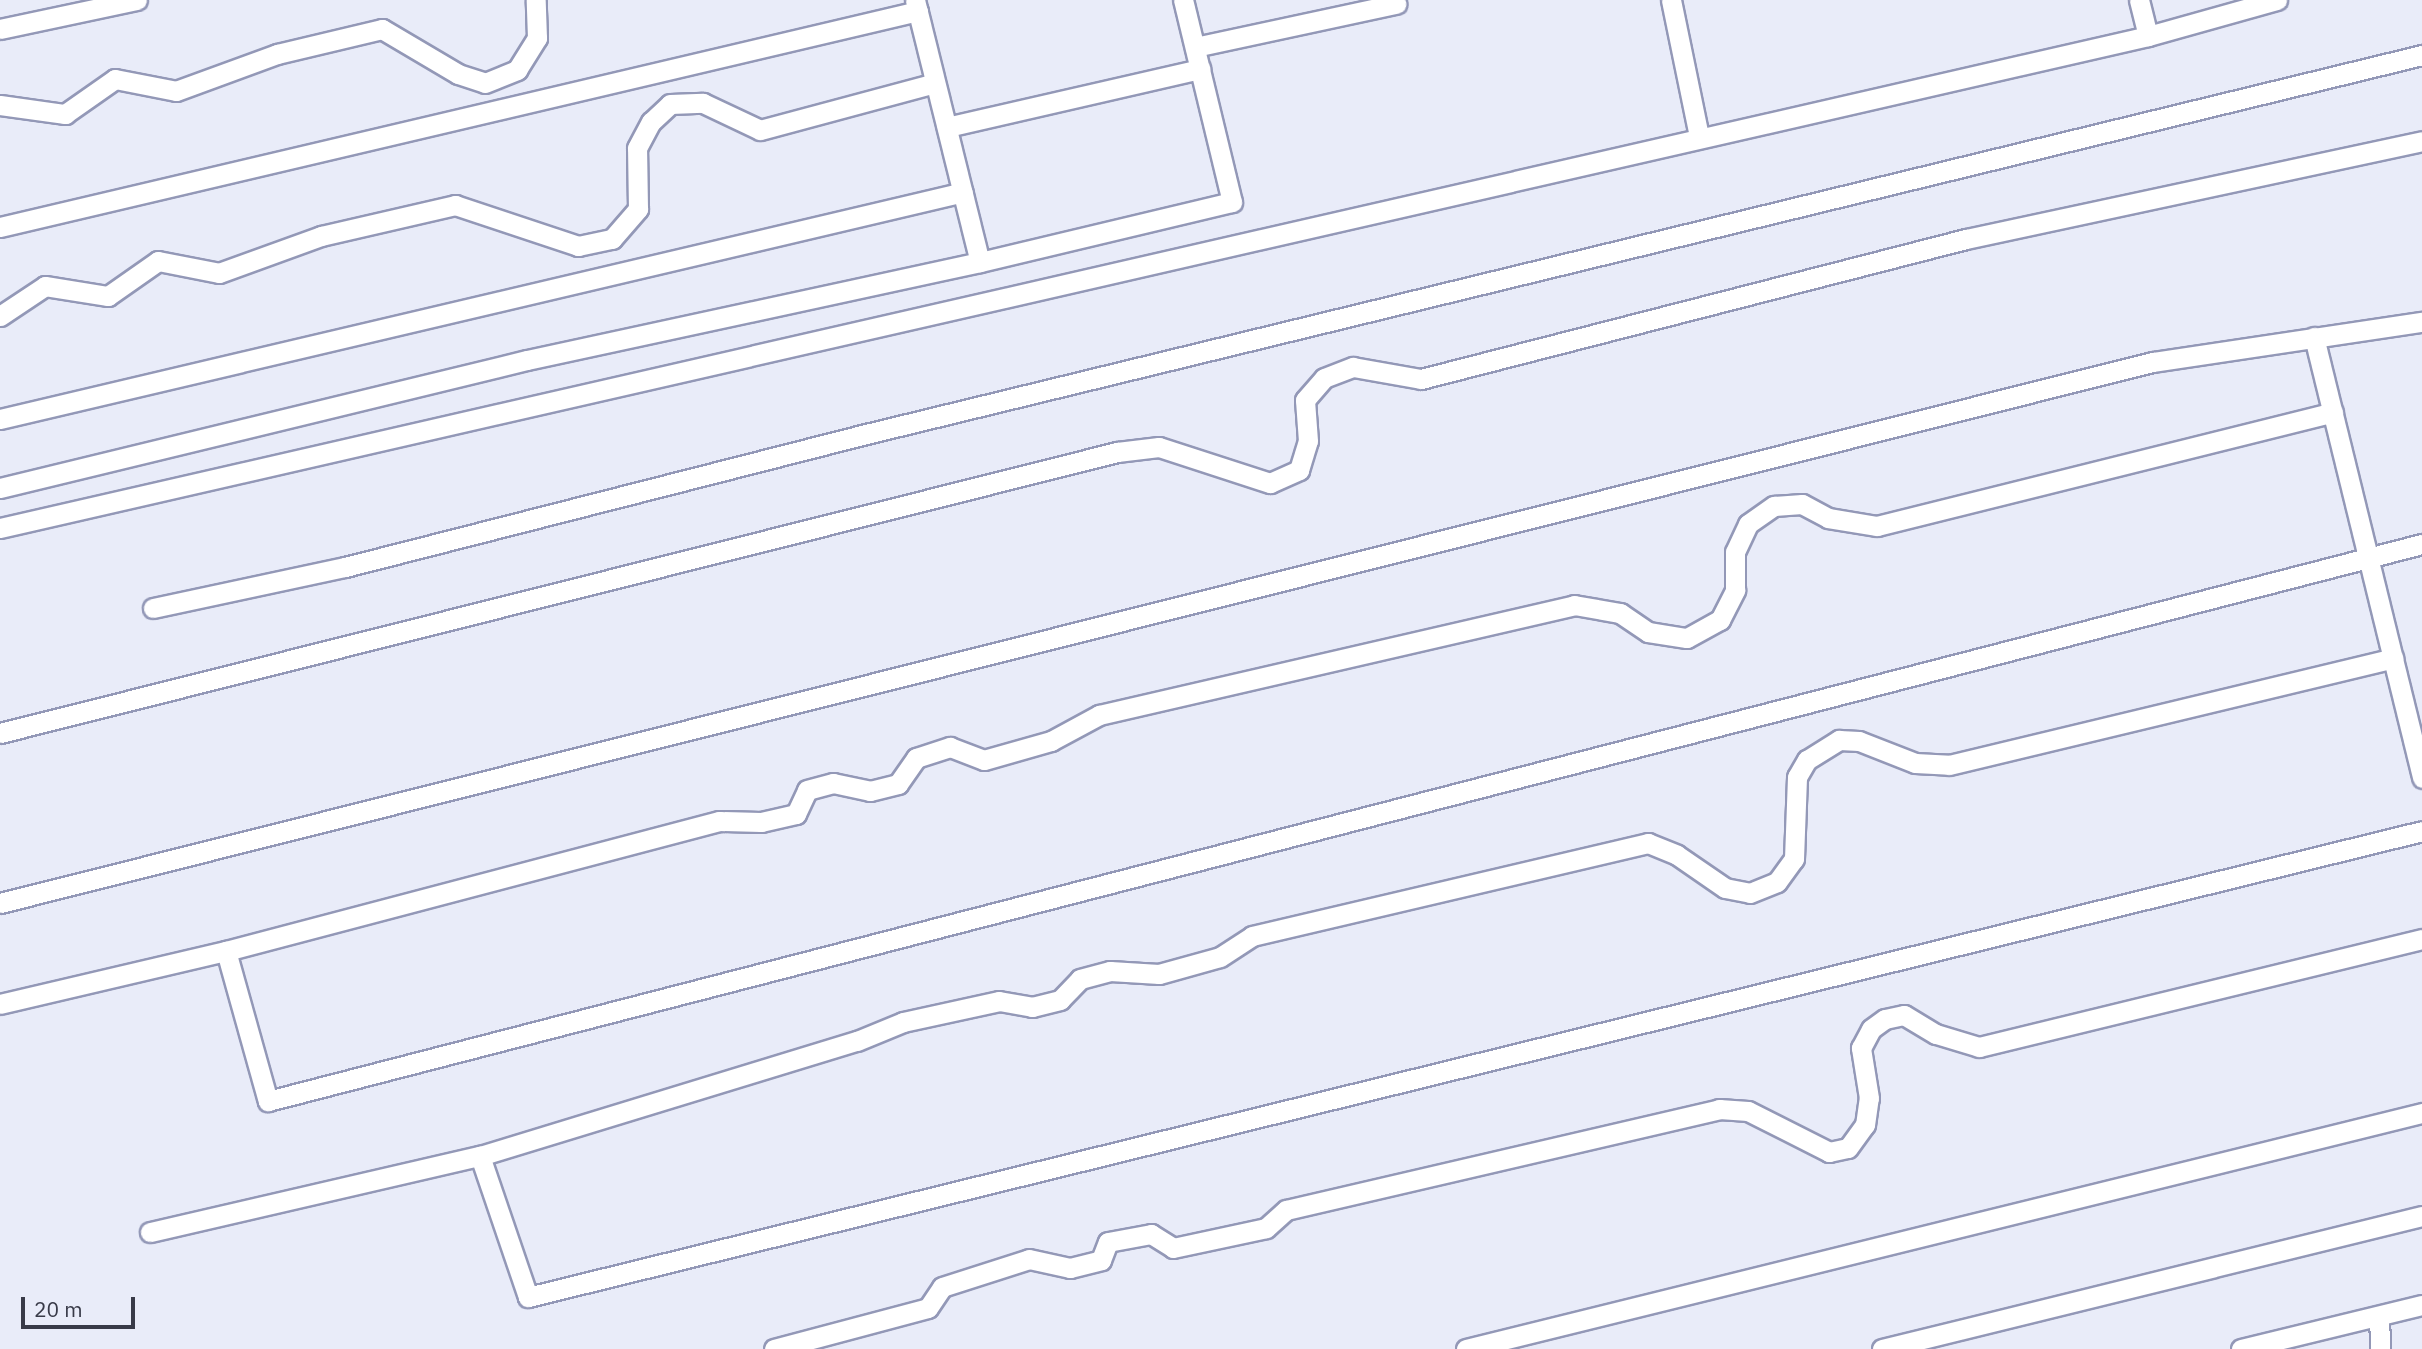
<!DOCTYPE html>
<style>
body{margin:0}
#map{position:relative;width:2422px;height:1349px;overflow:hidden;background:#e9ecf9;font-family:"IBM Plex Sans",sans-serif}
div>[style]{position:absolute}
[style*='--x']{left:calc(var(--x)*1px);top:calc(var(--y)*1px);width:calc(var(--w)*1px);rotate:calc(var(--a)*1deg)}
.roads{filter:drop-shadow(2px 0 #9398b7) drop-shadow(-2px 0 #9398b7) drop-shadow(0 2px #9398b7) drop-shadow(0 -2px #9398b7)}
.service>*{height:19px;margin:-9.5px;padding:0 9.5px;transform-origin:9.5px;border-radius:9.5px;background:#fff}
span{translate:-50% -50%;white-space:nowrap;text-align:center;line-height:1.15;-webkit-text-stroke:5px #e9ecf9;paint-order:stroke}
.scale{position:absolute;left:21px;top:1297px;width:114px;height:32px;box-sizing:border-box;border:4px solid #383a48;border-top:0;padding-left:9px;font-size:21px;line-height:24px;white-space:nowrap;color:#383a48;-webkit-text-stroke:5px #e9ecf9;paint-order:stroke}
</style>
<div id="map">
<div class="roads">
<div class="service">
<div style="--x:915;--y:0;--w:270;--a:76.1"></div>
<div style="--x:980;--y:262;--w:259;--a:-13.4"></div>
<div style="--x:1232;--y:202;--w:208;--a:-103.6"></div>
<div style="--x:1671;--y:0;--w:140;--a:78.4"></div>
<div style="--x:2139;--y:0;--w:37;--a:76"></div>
<div style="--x:0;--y:29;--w:140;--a:-12"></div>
<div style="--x:1195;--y:47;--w:206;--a:-12.1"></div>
<div style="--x:0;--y:105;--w:66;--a:7.9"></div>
<div style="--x:65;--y:114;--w:61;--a:-35"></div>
<div style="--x:115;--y:79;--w:62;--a:11.1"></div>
<div style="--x:176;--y:91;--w:108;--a:-20.1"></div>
<div style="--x:277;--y:54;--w:108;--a:-13.4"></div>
<div style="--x:382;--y:29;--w:88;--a:30.6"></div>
<div style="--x:458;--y:74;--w:28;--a:18"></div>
<div style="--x:485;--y:83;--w:35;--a:-22"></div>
<div style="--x:517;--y:70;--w:38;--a:-58"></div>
<div style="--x:537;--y:38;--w:38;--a:-92"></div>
<div style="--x:947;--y:127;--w:260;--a:-12.9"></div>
<div style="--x:0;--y:227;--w:943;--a:-13.24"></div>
<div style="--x:0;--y:316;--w:54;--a:-33.7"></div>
<div style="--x:45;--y:286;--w:64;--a:9"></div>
<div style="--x:108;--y:296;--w:61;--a:-35"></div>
<div style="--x:158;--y:261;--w:62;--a:11.1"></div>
<div style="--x:219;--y:273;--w:109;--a:-19.9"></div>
<div style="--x:321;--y:236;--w:138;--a:-13"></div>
<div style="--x:455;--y:205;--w:130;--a:18.4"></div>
<div style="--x:578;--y:246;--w:35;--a:-12"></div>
<div style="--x:612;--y:239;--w:40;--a:-49"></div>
<div style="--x:638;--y:209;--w:61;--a:-90.9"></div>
<div style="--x:637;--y:148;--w:30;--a:-62"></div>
<div style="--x:651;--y:122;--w:26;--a:-43"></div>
<div style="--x:670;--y:104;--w:33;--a:-2"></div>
<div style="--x:703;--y:103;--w:63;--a:25.3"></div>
<div style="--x:760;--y:130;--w:181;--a:-15"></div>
<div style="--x:2314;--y:337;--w:454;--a:76.2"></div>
<div style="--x:0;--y:419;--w:989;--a:-13.26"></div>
<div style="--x:0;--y:488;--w:542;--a:-13.65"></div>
<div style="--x:527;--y:360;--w:463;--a:-12.2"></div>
<div style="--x:0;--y:528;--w:2204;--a:-12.9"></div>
<div style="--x:2148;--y:36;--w:134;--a:-15.6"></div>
<div style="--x:153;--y:608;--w:196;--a:-12.1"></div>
<div style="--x:345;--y:567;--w:534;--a:-14.32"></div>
<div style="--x:862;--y:435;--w:1606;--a:-13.69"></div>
<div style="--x:0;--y:733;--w:1152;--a:-14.12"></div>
<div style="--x:1117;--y:452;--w:42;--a:-6.8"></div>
<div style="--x:1159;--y:447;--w:117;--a:18"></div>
<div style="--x:1270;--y:483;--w:32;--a:-24"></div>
<div style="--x:1299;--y:470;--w:30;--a:-73"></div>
<div style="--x:1308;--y:441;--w:41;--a:-94.2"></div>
<div style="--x:1305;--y:400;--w:29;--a:-49"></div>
<div style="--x:1324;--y:378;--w:31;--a:-21"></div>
<div style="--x:1353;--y:367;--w:69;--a:10"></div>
<div style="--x:1421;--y:379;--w:563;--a:-14.41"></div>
<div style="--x:1966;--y:239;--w:466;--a:-12.1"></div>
<div style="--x:0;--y:903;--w:2220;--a:-14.11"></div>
<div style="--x:2153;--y:362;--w:272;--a:-8.5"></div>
<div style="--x:226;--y:951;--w:156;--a:74.4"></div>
<div style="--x:268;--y:1101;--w:2225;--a:-14.5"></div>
<div style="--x:0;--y:1004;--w:232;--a:-13.2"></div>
<div style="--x:226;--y:951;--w:510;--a:-14.77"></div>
<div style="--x:719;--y:821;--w:42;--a:1.4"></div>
<div style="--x:761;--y:822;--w:36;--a:-13"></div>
<div style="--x:796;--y:814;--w:26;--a:-65"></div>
<div style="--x:807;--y:790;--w:27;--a:-15"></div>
<div style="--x:833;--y:783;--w:38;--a:12"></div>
<div style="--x:870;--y:791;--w:29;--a:-14"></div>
<div style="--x:898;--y:784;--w:32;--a:-55"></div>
<div style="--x:916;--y:758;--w:36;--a:-18"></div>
<div style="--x:950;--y:747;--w:36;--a:21"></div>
<div style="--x:984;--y:760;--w:70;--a:-15.8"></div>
<div style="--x:1051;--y:741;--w:55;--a:-28.4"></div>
<div style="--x:1099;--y:715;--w:488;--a:-13"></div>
<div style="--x:1574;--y:605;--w:47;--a:9.9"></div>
<div style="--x:1620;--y:613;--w:34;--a:34"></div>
<div style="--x:1648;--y:632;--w:39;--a:9"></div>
<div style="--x:1687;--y:638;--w:38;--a:-29"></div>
<div style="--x:1720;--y:620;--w:34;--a:-63"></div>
<div style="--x:1735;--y:590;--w:38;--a:-90"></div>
<div style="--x:1735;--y:552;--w:31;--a:-65"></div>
<div style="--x:1748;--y:524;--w:32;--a:-35"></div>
<div style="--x:1774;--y:506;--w:28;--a:-4"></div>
<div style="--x:1802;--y:504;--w:30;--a:28"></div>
<div style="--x:1828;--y:518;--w:50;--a:9.3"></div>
<div style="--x:1877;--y:526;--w:470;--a:-14"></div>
<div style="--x:480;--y:1156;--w:149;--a:71.2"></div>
<div style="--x:528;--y:1297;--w:1950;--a:-13.82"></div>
<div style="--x:150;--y:1232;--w:339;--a:-13"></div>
<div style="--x:480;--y:1156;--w:394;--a:-17"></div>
<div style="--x:857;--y:1041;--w:50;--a:-22.4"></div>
<div style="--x:903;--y:1022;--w:98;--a:-12.3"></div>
<div style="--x:999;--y:1001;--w:34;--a:10"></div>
<div style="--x:1032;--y:1007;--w:29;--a:-14"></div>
<div style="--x:1060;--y:1000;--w:29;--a:-46"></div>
<div style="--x:1080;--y:979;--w:31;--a:-15"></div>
<div style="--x:1110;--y:971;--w:49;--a:3.5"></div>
<div style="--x:1159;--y:974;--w:63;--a:-15.6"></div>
<div style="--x:1220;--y:957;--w:38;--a:-33"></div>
<div style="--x:1252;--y:936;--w:407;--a:-13.2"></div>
<div style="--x:1648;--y:843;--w:31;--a:22"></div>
<div style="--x:1677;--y:855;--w:58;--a:34.5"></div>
<div style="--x:1725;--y:888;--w:25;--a:11"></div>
<div style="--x:1750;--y:893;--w:29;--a:-22"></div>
<div style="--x:1777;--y:882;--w:29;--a:-54"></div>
<div style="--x:1794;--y:859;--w:82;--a:-87.9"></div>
<div style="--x:1797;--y:777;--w:20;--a:-60"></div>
<div style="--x:1807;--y:760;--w:38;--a:-32"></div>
<div style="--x:1839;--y:740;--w:20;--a:3"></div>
<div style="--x:1859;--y:741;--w:60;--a:21.4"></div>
<div style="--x:1915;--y:763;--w:34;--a:3"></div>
<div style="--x:1949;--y:765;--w:457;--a:-13.5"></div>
<div style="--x:2379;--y:1316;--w:33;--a:88"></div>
<div style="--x:774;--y:1349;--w:159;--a:-14.9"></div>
<div style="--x:928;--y:1308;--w:25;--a:-56"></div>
<div style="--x:942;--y:1287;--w:91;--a:-17.8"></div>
<div style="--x:1029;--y:1259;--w:42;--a:12.4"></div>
<div style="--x:1070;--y:1268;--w:32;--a:-14"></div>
<div style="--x:1101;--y:1260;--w:19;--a:-69"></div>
<div style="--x:1108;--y:1242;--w:44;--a:-10.5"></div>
<div style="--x:1151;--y:1234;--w:26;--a:32"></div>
<div style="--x:1173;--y:1248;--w:95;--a:-12.1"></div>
<div style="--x:1266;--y:1228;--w:27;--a:-42"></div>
<div style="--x:1286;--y:1210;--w:445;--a:-13.1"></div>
<div style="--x:1719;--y:1109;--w:29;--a:4"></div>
<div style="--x:1748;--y:1111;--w:91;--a:26.8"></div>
<div style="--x:1829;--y:1152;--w:19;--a:-12"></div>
<div style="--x:1848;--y:1148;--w:29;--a:-54"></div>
<div style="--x:1865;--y:1125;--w:27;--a:-82"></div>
<div style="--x:1869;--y:1098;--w:51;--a:-99.1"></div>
<div style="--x:1861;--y:1048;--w:21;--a:-62"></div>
<div style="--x:1871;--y:1029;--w:17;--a:-36"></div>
<div style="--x:1885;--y:1019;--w:19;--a:-12"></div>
<div style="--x:1904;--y:1015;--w:37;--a:31"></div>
<div style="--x:1936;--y:1034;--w:45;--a:16.8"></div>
<div style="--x:1979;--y:1047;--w:456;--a:-13.7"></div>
<div style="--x:1466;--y:1349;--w:985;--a:-13.87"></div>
<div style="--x:1882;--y:1349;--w:556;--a:-13.84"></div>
<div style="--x:2241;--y:1349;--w:186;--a:-13.7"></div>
</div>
</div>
<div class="scale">20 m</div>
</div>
